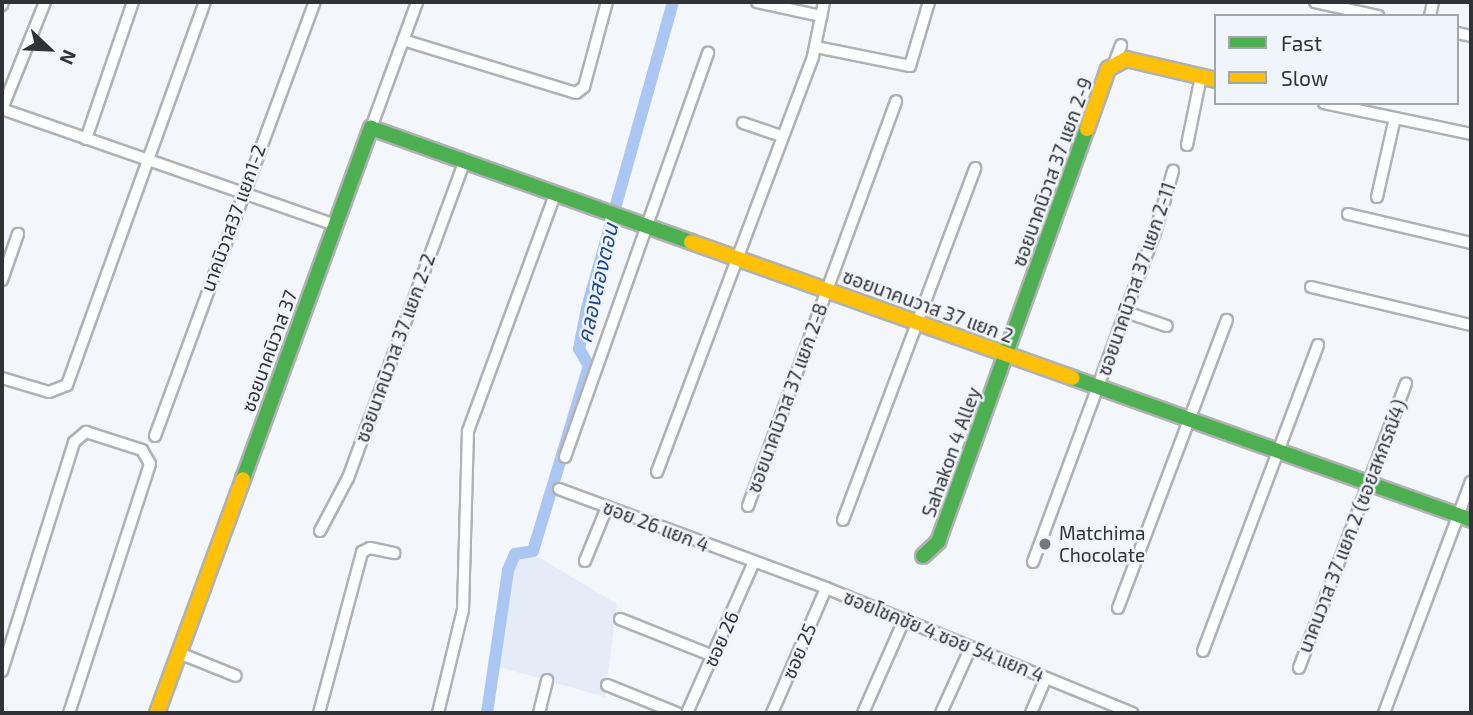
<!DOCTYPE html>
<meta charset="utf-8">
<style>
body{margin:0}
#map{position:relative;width:1473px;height:715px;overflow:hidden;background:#f3f6fa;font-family:"Exo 2","Noto Sans Thai",sans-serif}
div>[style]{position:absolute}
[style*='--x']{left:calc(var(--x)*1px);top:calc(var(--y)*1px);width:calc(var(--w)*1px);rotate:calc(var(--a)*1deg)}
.built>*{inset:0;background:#e5ebf7}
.canal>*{height:12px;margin:-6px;padding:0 6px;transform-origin:6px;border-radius:6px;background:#abc6f2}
.roads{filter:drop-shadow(2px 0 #afb1b4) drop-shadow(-2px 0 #afb1b4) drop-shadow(0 2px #afb1b4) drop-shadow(0 -2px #afb1b4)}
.street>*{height:10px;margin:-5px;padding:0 5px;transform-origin:5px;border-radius:5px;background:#fdfefe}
.fast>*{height:14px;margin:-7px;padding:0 7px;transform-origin:7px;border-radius:7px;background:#4caf50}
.slow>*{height:14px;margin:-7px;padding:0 7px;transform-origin:7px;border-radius:7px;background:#ffc107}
.dots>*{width:19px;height:19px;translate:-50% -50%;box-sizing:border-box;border:4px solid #f0f5fd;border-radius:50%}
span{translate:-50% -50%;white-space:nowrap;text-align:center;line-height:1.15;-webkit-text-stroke:5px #f0f5fd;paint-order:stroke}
.street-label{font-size:19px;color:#303236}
.poi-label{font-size:19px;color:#303236}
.left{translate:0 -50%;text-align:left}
.water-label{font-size:21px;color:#1c488f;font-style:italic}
.frame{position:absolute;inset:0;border:4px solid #303236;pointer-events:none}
.legend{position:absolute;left:1214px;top:14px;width:245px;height:91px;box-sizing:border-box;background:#f0f5fd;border:2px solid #a3a7ad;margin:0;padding:9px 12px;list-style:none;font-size:21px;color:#303236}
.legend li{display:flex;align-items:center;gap:14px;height:35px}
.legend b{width:35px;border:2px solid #a3a7ad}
.north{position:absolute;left:14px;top:14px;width:70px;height:70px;-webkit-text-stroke:5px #f0f5fd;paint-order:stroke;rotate:113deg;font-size:19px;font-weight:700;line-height:28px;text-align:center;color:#303236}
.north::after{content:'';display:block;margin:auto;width:24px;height:32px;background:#303236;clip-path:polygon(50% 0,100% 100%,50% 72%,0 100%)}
</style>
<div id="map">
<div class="built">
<div style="clip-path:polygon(522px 557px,538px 557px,617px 604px,605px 697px,499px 667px,510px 581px,515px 562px)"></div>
</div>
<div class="canal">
<div style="--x:487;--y:713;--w:145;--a:-81.6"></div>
<div style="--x:508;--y:570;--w:17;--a:-66"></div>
<div style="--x:515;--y:554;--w:18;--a:-9"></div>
<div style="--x:533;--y:551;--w:193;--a:-73.2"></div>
<div style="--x:589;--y:366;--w:20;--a:-120"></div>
<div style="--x:579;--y:349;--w:42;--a:-79"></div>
<div style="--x:587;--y:308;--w:318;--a:-74.3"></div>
</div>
<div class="roads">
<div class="street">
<div style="--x:757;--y:2;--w:66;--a:12.3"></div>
<div style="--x:1315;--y:2;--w:65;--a:12.5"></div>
<div style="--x:2;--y:5;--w:3;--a:-72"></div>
<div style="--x:1430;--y:16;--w:14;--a:-78"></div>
<div style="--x:1457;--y:33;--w:14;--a:12"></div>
<div style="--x:403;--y:40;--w:181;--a:17"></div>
<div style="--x:576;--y:93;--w:10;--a:-37"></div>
<div style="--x:584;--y:87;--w:88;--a:-74.9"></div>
<div style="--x:816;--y:47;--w:96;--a:11.4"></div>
<div style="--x:910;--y:66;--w:67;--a:-73.5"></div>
<div style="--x:1115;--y:61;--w:17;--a:-69"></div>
<div style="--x:1324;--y:103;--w:150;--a:11.9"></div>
<div style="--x:2;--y:109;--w:354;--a:19.2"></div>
<div style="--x:2;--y:109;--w:115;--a:-68.1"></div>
<div style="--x:743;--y:123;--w:40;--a:18.9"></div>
<div style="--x:371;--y:128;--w:134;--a:-69.9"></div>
<div style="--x:86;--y:139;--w:145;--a:-71.1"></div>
<div style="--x:1187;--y:145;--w:70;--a:-78.5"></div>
<div style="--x:1377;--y:197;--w:81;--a:-77.2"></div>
<div style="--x:1348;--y:214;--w:126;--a:13.3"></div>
<div style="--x:2;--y:280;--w:49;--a:-70.8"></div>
<div style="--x:1311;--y:287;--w:164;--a:13.4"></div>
<div style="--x:1126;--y:312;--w:43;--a:18.9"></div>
<div style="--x:2;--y:378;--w:49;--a:16.6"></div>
<div style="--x:49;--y:392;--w:19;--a:-21"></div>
<div style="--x:67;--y:385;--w:407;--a:-70.2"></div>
<div style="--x:155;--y:436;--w:463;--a:-69.8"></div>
<div style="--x:565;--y:457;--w:429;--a:-70.5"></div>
<div style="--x:657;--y:472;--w:444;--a:-69.4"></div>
<div style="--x:813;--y:56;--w:55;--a:-78.5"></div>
<div style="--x:559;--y:489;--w:285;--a:20.3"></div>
<div style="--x:826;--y:588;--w:331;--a:22.2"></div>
<div style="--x:748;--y:506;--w:431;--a:-69.9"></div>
<div style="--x:843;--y:520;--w:376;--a:-69.4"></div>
<div style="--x:320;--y:531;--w:60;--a:-62.2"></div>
<div style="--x:348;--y:478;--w:337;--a:-69.8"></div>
<div style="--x:585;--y:561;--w:58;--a:-67.8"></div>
<div style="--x:1033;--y:562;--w:351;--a:-69.7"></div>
<div style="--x:1155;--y:233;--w:65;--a:-73.8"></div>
<div style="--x:1118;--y:608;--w:308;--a:-69.3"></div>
<div style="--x:620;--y:619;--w:100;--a:21.7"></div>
<div style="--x:1203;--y:651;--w:327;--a:-69.4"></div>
<div style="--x:179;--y:653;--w:61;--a:22"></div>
<div style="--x:1299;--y:668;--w:304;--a:-69.4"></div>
<div style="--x:2;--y:671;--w:240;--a:-72.5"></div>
<div style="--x:74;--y:442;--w:16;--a:-40"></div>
<div style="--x:86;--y:432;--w:59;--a:17.8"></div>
<div style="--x:142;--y:450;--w:16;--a:60"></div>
<div style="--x:150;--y:464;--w:262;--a:108"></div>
<div style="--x:607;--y:685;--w:75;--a:21.8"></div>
<div style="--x:319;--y:713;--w:167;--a:-75"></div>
<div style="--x:362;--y:552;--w:9;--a:-27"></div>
<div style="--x:370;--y:548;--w:25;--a:12"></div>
<div style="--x:438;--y:713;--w:106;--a:-76.4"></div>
<div style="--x:463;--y:610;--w:179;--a:-88.4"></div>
<div style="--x:468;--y:431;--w:252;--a:-69.8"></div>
<div style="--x:539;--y:713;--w:34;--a:-76"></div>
<div style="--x:687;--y:713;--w:163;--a:-66.1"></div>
<div style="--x:772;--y:713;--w:136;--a:-66.6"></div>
<div style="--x:863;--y:713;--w:102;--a:-66.2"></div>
<div style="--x:941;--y:713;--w:72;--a:-65.6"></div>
<div style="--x:1031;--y:713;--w:38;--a:-67"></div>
<div style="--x:1384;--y:713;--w:247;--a:-69.4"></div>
</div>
<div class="fast">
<div style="--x:1073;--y:378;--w:423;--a:19.6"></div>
<div style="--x:243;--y:479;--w:374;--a:-70"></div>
<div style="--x:371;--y:128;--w:340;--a:19.6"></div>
<div style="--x:923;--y:556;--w:21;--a:-43"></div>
<div style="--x:938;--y:542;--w:439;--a:-70.2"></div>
</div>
<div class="slow">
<div style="--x:1087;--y:129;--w:64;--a:-70.7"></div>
<div style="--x:1108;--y:69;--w:21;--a:-29"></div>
<div style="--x:1126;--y:59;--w:92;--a:13.1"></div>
<div style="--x:691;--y:242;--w:405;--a:19.6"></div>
<div style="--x:157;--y:713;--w:249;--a:-69.8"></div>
</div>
</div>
<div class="dots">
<div style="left:1045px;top:544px;background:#74777b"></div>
</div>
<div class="street-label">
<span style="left:1052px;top:172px;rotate:-70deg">ซอยนาคนิวาส 37 แยก 2-9</span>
<span style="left:233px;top:218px;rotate:-70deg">นาคนิวาส37 แยก1-2</span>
<span style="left:1136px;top:279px;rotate:-71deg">ซอยนาคนิวาส 37 แยก 2-11</span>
<span style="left:928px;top:306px;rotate:20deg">ซอยนาคนวาส 37 แยก 2</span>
<span style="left:395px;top:348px;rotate:-70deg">ซอยนาคนิวาส 37 แยก 2-2</span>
<span style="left:269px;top:351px;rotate:-70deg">ซอยนาคนิวาส 37</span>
<span style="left:787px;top:398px;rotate:-70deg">ซอยนาคนิวาส 37 แยก 2-8</span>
<span style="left:951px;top:452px;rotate:-70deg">Sahakon 4 Alley</span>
<span style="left:656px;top:526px;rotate:21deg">ซอย 26 แยก 4</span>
<span style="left:1352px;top:526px;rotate:-69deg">นาคนวาส 37 แยก 2 (ซอยสหกรณ์4)</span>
<span style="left:944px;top:636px;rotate:22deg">ซอยโชคชัย 4 ซอย 54 แยก 4</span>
<span style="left:721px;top:639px;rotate:-66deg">ซอย 26</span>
<span style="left:799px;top:651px;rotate:-67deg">ซอย 25</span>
</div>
<div class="poi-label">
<span class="left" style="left:1059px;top:544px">Matchima<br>Chocolate</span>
</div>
<div class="water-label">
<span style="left:597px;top:283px;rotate:-77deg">คลองสองตอน</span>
</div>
<div class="frame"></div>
<ul class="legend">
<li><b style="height:9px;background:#4caf50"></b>Fast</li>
<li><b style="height:9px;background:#ffc107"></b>Slow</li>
</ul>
<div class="north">N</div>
</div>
